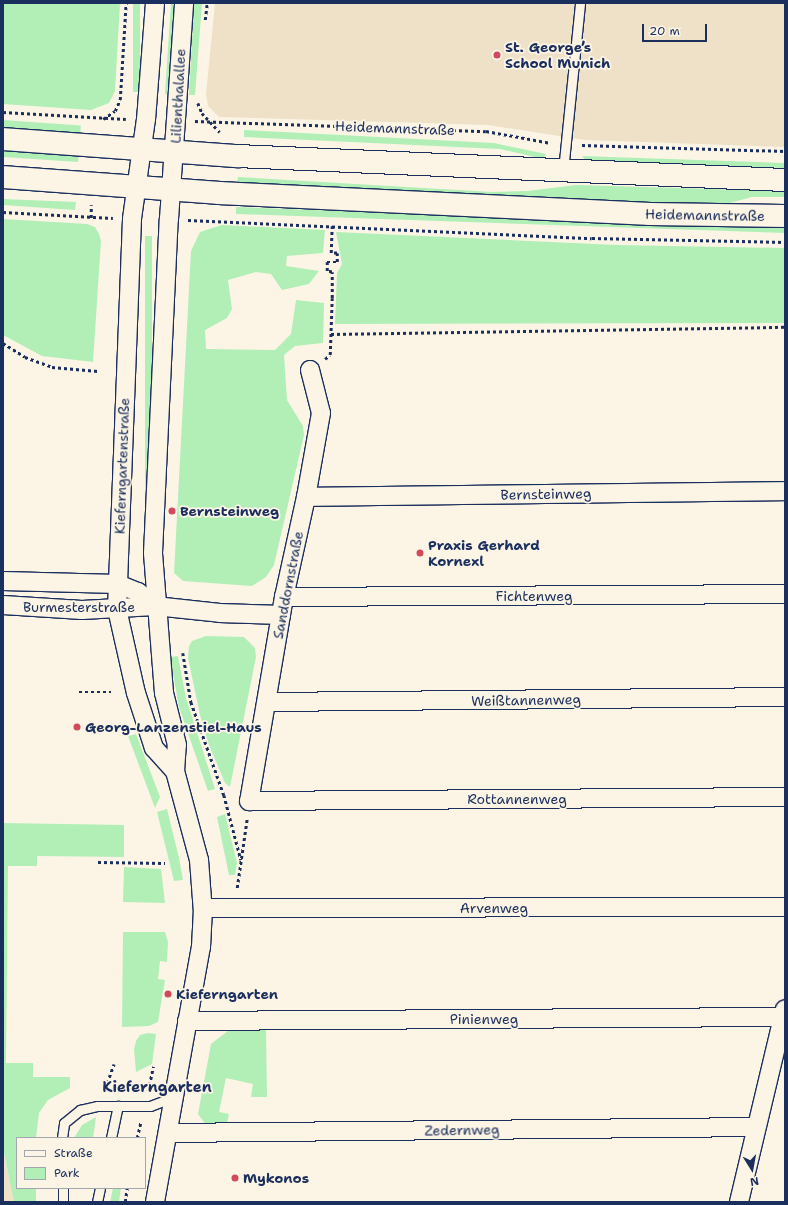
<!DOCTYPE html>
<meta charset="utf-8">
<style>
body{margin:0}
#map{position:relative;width:788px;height:1205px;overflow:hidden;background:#fcf5e5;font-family:"Shantell Sans",sans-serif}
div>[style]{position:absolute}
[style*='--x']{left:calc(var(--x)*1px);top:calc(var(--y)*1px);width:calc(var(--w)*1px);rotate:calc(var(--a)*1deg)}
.built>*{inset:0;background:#eee1c8}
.green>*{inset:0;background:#b1efb7;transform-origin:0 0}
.path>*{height:2.5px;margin-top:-1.25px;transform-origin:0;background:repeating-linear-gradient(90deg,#1b2f5e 0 3px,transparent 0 6px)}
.roads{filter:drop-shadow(1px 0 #1b2f5e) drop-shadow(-1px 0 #1b2f5e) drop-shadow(0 1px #1b2f5e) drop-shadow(0 -1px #1b2f5e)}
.service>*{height:9px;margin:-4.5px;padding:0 4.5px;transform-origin:4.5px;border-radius:4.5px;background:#fcf5e5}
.minor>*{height:18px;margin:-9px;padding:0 9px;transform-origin:9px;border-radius:9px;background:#fcf5e5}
.secondary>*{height:22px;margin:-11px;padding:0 11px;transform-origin:11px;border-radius:11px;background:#fcf5e5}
.dots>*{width:11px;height:11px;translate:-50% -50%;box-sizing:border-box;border:2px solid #fcf5e5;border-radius:50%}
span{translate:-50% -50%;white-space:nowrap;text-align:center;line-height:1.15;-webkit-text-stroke:3.5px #fcf5e5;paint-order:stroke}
.poi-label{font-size:14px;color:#1b2f5e;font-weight:700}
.left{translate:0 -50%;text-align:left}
.street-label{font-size:14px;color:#1b2f5e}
.neighbourhood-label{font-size:15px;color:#1b2f5e;font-weight:700}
.frame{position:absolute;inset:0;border:4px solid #1b2f5e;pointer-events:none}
.legend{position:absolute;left:16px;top:1137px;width:130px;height:52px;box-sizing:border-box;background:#fcf5e5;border:1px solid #a2a6af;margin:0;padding:5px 7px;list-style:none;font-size:12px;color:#1b2f5e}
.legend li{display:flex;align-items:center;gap:8px;height:20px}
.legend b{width:20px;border:1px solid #a2a6af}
.north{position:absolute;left:732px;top:1149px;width:40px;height:40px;-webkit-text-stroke:3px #fcf5e5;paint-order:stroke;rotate:169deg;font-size:11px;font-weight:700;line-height:16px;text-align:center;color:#1b2f5e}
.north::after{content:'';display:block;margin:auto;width:14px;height:18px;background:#1b2f5e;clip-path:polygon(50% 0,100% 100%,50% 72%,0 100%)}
.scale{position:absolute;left:642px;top:24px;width:65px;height:18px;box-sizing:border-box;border:2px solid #1b2f5e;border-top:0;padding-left:5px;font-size:12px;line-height:14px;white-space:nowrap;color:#1b2f5e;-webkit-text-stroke:3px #fcf5e5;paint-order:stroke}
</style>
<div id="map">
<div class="built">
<div style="clip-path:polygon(215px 3px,785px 3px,785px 147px,585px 140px,488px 125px,219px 117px,208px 106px,206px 94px)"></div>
<div style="clip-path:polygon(3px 1148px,14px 1202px,3px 1202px)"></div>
</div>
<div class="green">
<div style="clip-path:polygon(3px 3px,120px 3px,115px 91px,109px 103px,91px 110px,3px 104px)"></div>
<div style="left:133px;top:3px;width:7px;height:89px"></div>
<div style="clip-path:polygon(171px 3px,177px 3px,170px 94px,165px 94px)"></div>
<div style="clip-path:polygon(194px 3px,202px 3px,195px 95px,189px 95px)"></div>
<div style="left:3px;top:120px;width:78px;height:9px;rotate:4deg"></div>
<div style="clip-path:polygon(244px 130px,494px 143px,546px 154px,543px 159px,500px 149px,244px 137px)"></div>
<div style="clip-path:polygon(3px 151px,79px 153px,78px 162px,3px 157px)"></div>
<div style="clip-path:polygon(582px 156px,785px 163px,785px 168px,587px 162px)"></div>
<div style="clip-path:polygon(238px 177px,492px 192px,527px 191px,576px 185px,785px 191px,785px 197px,752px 197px,726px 204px,710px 205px,520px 199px,237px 185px)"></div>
<div style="clip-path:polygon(3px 199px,76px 202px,75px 210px,3px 205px)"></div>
<div style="clip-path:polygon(236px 207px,785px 228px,785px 233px,236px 214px)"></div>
<div style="clip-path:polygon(3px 219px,87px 224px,95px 227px,99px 234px,101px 241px,93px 362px,42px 356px,3px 335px)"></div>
<div style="clip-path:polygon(222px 225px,325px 230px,323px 253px,287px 256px,286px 266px,319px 271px,309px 284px,282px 290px,271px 274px,256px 272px,228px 280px,232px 309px,227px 318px,205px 330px,206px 349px,275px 350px,291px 334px,296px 300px,324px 303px,323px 343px,295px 346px,284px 355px,287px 400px,303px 426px,304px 435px,274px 565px,266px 577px,252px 586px,183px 581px,174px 573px,191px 251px,200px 232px)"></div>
<div style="clip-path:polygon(336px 232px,616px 245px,785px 248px,785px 323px,335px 324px,337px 273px,342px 264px)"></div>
<div style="left:145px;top:236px;width:7px;height:281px"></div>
<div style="clip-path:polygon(206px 636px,244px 637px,255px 648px,256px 657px,230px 787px,225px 783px,209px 745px,200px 715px,188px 658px,189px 646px,192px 641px)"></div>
<div style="clip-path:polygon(178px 656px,186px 698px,215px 789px,208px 791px,179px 707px,170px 657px)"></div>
<div style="clip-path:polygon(136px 734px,160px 797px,155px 808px,128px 736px)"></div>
<div style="clip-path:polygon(167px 809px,179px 858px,183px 880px,174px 881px,157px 812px)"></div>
<div style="clip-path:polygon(225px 814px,237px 863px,235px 875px,229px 875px,217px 817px)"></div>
<div style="clip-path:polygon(3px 823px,124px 825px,124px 857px,37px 856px,37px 866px,8px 866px,6px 1063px,33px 1063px,33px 1077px,70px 1077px,70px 1088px,48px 1100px,39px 1113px,36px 1138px,17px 1138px,17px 1188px,36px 1188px,36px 1202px,14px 1202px,3px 1148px)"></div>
<div style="clip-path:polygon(124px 867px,161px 869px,165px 903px,123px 902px)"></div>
<div style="clip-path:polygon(123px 932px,165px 932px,168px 942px,167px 962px,160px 961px,158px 979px,165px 980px,158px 1022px,149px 1026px,122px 1027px)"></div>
<div style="clip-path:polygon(266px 1029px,267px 1097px,251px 1097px,253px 1084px,226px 1078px,219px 1112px,229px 1114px,226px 1127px,206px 1125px,198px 1114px,211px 1044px,229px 1030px)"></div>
<div style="clip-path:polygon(148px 1033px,156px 1034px,152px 1064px,136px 1072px,134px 1049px,136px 1041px,140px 1035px)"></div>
<div style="clip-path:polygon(96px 1117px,93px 1138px,74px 1138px,82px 1125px)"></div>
<div style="clip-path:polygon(113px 1188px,121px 1188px,119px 1202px,110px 1202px)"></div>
</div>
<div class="path">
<div style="--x:205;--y:20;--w:17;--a:-83"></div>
<div style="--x:198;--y:103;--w:11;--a:68"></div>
<div style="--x:202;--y:113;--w:26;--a:47"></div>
<div style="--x:3;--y:112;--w:123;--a:3.3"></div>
<div style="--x:103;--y:119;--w:14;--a:-34"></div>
<div style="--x:115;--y:111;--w:12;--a:-66"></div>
<div style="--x:120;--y:100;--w:97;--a:-86.5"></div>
<div style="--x:195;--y:121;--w:291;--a:2"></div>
<div style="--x:486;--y:131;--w:66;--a:10.5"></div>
<div style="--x:582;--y:145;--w:203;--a:1.7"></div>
<div style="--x:3;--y:212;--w:110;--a:3.1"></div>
<div style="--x:91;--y:218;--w:13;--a:-90"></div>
<div style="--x:188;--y:220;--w:404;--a:2.6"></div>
<div style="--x:592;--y:238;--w:193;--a:1.2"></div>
<div style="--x:331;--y:334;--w:454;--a:-0.9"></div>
<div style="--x:3;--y:343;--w:26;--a:32"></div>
<div style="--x:25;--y:357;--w:29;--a:20"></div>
<div style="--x:52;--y:367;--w:46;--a:5"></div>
<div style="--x:325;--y:359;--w:6;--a:-39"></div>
<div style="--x:330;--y:355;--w:57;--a:-88"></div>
<div style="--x:332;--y:298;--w:26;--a:-90"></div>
<div style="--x:332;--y:272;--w:5;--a:-169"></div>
<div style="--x:327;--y:271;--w:9;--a:-90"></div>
<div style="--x:327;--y:262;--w:10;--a:0"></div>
<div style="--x:337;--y:262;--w:9;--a:-90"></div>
<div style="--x:337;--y:253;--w:6;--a:180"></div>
<div style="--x:331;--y:253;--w:27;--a:-88"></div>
<div style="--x:183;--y:653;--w:50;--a:80.7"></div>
<div style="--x:191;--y:702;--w:99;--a:70.5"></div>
<div style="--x:224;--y:795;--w:67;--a:75.3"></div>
<div style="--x:79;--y:692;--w:32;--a:0"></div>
<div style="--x:122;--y:731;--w:1;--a:-45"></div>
<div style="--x:98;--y:862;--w:67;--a:0.9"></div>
<div style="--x:237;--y:888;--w:70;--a:-81.8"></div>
<div style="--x:107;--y:1083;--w:20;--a:-70"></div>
<div style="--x:148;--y:1091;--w:25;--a:-78"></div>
<div style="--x:137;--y:1138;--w:17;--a:-77"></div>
<div style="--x:125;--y:1202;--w:14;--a:-82"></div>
</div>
<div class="roads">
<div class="service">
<div style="--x:563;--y:171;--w:169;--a:-84.2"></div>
<div style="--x:62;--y:1138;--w:15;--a:-82"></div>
<div style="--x:64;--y:1123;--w:21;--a:-39"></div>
<div style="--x:80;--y:1110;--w:18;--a:-13"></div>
<div style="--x:98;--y:1106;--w:52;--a:0"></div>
<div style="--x:150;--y:1106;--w:26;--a:-21"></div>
<div style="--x:111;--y:1138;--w:33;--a:-78"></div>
<div style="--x:63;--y:1188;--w:14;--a:90"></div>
<div style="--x:97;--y:1202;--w:14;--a:-78"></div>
</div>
<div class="minor">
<div style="--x:155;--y:3;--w:116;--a:94.4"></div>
<div style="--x:146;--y:119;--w:101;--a:98"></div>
<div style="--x:132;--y:219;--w:390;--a:92.2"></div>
<div style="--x:117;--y:609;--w:86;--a:77.3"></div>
<div style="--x:136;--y:693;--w:58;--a:71.9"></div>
<div style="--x:154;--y:748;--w:31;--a:48"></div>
<div style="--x:310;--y:370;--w:44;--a:75.7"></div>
<div style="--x:321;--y:413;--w:85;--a:100.1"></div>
<div style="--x:306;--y:497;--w:102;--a:102.4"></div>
<div style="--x:284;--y:597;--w:207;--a:99.7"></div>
<div style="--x:249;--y:801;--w:536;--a:-0.43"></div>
<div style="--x:306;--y:497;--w:479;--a:-0.7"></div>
<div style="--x:3;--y:581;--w:115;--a:1.5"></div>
<div style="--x:118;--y:584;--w:22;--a:22"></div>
<div style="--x:138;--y:592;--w:22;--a:39"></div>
<div style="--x:284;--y:597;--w:501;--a:-0.34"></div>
<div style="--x:3;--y:605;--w:79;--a:3.6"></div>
<div style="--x:82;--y:610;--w:73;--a:-3.1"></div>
<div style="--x:155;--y:606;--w:65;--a:6.1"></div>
<div style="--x:220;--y:613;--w:61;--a:1.9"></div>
<div style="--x:267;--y:702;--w:518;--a:-0.55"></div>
<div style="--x:203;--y:908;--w:582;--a:-0.1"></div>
<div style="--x:187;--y:1021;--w:594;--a:-0.39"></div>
<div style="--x:168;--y:1133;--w:588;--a:-0.58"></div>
<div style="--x:155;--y:1202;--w:259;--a:-79.8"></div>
<div style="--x:201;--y:947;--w:34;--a:-87"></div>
<div style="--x:203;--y:913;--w:53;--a:-94.3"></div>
<div style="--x:199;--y:860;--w:92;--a:-105.1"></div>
<div style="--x:175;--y:771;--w:26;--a:-86"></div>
<div style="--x:177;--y:745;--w:54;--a:-104"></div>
<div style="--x:164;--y:693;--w:140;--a:-94.5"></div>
<div style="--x:153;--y:553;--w:334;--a:-87.3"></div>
<div style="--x:169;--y:219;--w:217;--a:-86"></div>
<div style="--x:739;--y:1202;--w:198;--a:-76.6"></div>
</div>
<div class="secondary">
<div style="--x:3;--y:139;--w:235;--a:4.2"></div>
<div style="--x:237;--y:156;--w:549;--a:2.51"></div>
<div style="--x:3;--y:177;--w:217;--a:4.2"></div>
<div style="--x:219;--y:193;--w:432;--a:2.8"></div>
<div style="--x:650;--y:214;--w:135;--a:0.8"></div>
</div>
</div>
<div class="dots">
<div style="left:497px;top:55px;background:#d1495b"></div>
<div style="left:172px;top:511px;background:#d1495b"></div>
<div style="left:420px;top:553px;background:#d1495b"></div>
<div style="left:77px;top:727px;background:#d1495b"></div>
<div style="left:168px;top:994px;background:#d1495b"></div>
<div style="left:235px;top:1178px;background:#d1495b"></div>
</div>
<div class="poi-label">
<span class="left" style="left:505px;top:55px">St. George’s<br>School Munich</span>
<span class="left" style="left:180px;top:511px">Bernsteinweg</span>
<span class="left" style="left:428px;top:553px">Praxis Gerhard<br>Kornexl</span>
<span class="left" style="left:85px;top:727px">Georg-Lanzenstiel-Haus</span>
<span class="left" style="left:176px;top:994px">Kieferngarten</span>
<span class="left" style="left:243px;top:1178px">Mykonos</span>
</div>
<div class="street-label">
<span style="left:178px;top:96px;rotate:-87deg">Lilienthalallee</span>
<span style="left:395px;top:128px;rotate:2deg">Heidemannstraße</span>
<span style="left:705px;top:215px;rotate:1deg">Heidemannstraße</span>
<span style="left:122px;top:466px;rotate:-88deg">Kieferngartenstraße</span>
<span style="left:546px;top:494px;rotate:-1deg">Bernsteinweg</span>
<span style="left:288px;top:585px;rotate:-79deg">Sanddornstraße</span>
<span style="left:534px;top:596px">Fichtenweg</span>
<span style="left:79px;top:607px">Burmesterstraße</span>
<span style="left:526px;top:700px;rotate:-1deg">Weißtannenweg</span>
<span style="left:517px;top:799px">Rottannenweg</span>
<span style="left:494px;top:908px">Arvenweg</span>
<span style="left:484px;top:1019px">Pinienweg</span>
<span style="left:462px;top:1130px;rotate:-1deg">Zedernweg</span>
</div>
<div class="neighbourhood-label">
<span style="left:157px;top:1088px">Kieferngarten</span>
</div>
<div class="frame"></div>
<ul class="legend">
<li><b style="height:5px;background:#fcf5e5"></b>Straße</li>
<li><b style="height:11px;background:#b1efb7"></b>Park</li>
</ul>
<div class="north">N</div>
<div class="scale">20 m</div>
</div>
